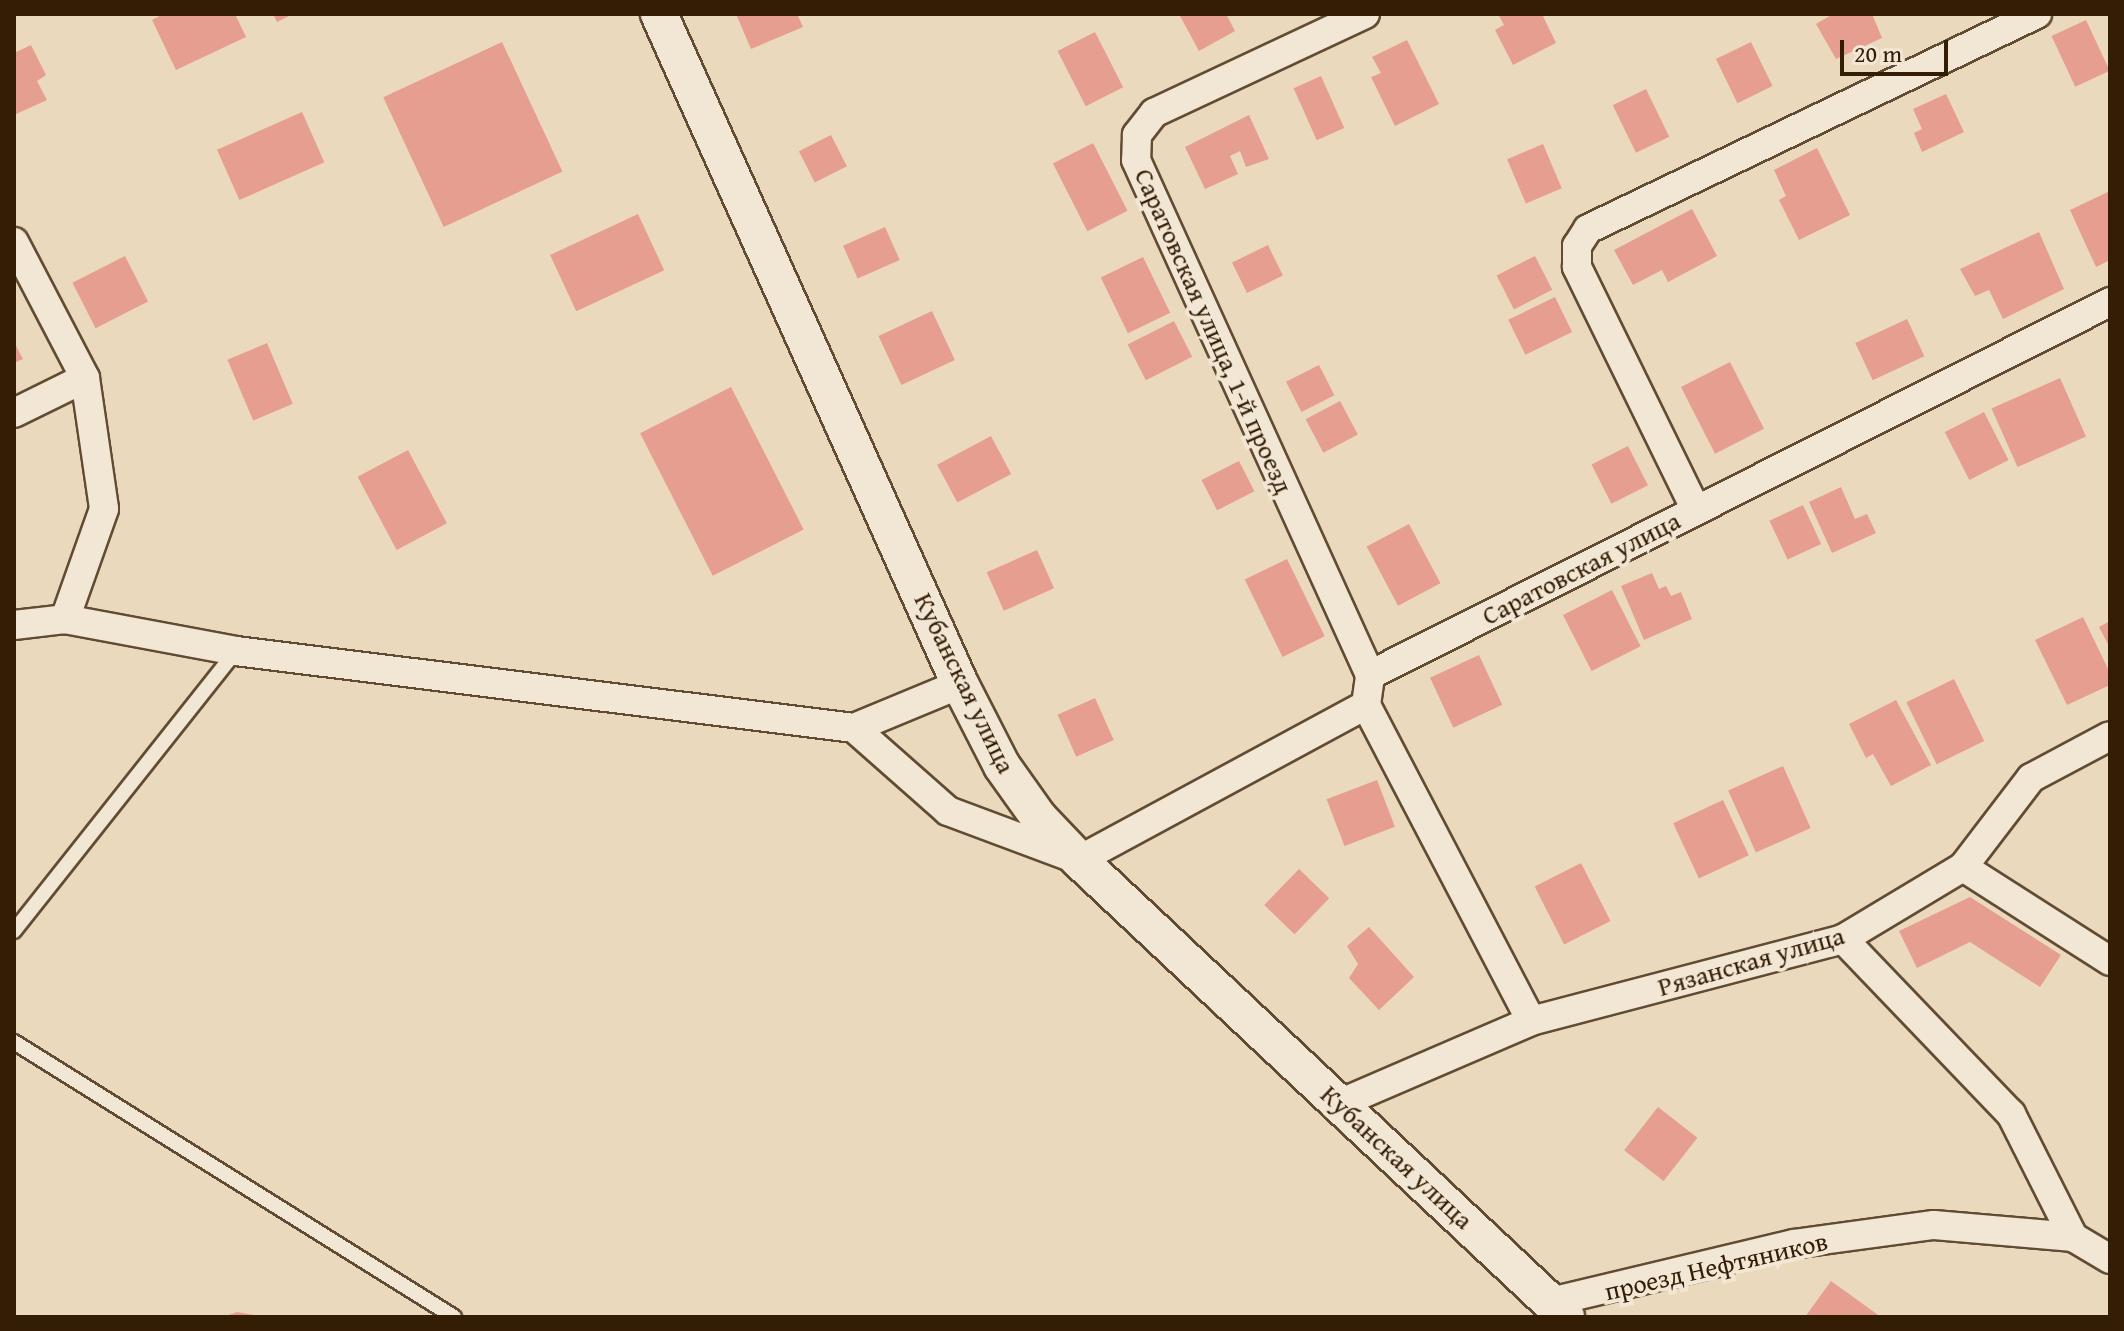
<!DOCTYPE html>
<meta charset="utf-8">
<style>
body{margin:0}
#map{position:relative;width:2124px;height:1331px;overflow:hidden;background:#ebd9bd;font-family:"Gentium Book Plus",serif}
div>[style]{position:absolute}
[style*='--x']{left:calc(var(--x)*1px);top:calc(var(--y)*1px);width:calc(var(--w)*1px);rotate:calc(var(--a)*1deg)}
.building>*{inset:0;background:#e69e91;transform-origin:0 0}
.roads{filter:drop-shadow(2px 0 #614c33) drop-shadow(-2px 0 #614c33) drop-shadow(0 2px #614c33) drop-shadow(0 -2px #614c33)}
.service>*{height:14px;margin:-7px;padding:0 7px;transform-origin:7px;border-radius:7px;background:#f2e6d4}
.minor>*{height:28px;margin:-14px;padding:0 14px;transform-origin:14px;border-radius:14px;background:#f2e6d4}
.tertiary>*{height:36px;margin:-18px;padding:0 18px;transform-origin:18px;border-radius:18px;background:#f2e6d4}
span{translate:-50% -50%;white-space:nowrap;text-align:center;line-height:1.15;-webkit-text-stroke:8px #f2e6d4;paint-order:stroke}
.street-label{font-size:26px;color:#331d05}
.frame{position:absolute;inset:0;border:16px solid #331d05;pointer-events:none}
.scale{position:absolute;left:1840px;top:40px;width:108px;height:36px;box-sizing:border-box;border:4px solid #331d05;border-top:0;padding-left:10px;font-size:24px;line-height:28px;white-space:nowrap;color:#331d05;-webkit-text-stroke:6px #f2e6d4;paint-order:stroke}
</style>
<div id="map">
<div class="building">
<div style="clip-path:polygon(163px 14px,235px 14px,246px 37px,176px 70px,152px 20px)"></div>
<div style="clip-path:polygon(273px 14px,293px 14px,277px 22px)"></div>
<div style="clip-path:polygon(736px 14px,797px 14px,803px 27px,751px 49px)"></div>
<div style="clip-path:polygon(1179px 14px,1226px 14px,1235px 31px,1199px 51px)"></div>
<div style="clip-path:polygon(1498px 14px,1542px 14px,1556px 43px,1513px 65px,1495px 30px,1504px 25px)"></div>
<div style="clip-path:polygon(1872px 14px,1882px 38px,1836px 59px,1816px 24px,1833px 14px)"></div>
<div style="left:2086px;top:20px;width:56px;height:38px;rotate:65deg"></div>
<div style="left:1095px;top:32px;width:62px;height:42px;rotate:63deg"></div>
<div style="clip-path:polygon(1407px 40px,1439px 104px,1395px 126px,1371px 77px,1381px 73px,1372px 57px)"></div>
<div style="left:502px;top:42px;width:143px;height:131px;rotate:65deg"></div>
<div style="left:1751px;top:42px;width:49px;height:39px;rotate:64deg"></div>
<div style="clip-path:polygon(31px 45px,46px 75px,37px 81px,47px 100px,14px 115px,14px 53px)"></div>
<div style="left:1321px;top:76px;width:57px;height:30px;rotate:66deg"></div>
<div style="left:1646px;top:89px;width:53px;height:37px;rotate:64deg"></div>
<div style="clip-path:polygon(1946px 94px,1964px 132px,1922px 152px,1914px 133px,1922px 129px,1913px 109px)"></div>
<div style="left:302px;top:112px;width:55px;height:93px;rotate:66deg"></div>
<div style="clip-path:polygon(1249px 115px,1269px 159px,1246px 167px,1240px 151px,1230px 156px,1238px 174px,1205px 189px,1185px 147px)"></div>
<div style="left:831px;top:135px;width:35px;height:36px;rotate:63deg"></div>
<div style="left:1093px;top:143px;width:76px;height:45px;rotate:63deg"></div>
<div style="left:1543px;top:144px;width:48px;height:39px;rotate:67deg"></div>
<div style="clip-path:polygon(1817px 148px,1850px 215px,1799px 240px,1779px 200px,1786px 196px,1774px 170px)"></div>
<div style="clip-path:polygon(2110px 191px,2110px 260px,2096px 267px,2070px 210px)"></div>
<div style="clip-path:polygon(1692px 209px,1717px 256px,1668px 282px,1662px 270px,1633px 285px,1614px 250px)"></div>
<div style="left:638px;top:214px;width:62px;height:97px;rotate:65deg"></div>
<div style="left:885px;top:227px;width:36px;height:46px;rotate:66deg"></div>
<div style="clip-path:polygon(2039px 232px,2064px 289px,2003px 319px,1989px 290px,1975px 296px,1960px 269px)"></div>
<div style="left:1268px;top:245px;width:34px;height:40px;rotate:64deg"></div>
<div style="left:125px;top:256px;width:51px;height:59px;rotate:63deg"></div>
<div style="left:1535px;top:256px;width:38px;height:43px;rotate:63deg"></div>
<div style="left:1143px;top:257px;width:62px;height:47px;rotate:64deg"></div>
<div style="left:1555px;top:297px;width:39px;height:52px;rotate:64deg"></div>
<div style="left:932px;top:311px;width:54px;height:59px;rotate:65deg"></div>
<div style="left:1907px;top:319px;width:41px;height:57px;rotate:65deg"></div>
<div style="left:1174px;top:321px;width:40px;height:52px;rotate:63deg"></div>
<div style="clip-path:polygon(14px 342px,23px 359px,14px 363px)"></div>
<div style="left:267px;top:343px;width:66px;height:43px;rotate:67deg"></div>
<div style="left:1730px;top:362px;width:75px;height:55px;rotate:63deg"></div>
<div style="left:1319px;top:365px;width:34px;height:37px;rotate:63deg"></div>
<div style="left:2060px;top:378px;width:64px;height:75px;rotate:66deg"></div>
<div style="left:731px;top:387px;width:160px;height:102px;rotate:63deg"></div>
<div style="left:1340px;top:401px;width:38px;height:39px;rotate:62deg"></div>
<div style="left:1984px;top:412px;width:54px;height:44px;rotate:63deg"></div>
<div style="left:991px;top:436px;width:43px;height:61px;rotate:62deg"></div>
<div style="left:1628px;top:446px;width:44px;height:41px;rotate:63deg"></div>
<div style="left:408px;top:450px;width:83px;height:57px;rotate:62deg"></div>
<div style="left:1239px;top:461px;width:34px;height:42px;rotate:63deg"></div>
<div style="clip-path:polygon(1841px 487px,1855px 519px,1867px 514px,1876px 533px,1832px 553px,1809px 502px)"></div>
<div style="left:1803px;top:505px;width:43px;height:37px;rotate:65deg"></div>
<div style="left:1409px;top:524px;width:67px;height:48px;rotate:62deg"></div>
<div style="left:1037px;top:550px;width:42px;height:55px;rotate:66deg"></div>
<div style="left:1287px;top:559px;width:86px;height:47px;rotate:64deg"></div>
<div style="clip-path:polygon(1652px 573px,1659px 589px,1666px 586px,1671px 596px,1681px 592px,1692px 619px,1644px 640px,1621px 586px)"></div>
<div style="left:1612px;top:590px;width:63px;height:55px;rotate:63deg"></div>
<div style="clip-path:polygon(2083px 617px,2110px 673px,2110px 685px,2067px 705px,2035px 640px)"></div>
<div style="clip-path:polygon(2110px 621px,2110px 648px,2099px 627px)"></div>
<div style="left:1479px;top:655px;width:55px;height:54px;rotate:65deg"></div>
<div style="left:1954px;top:679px;width:69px;height:53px;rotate:64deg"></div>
<div style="left:1095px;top:698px;width:46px;height:41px;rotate:66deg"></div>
<div style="clip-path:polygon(1896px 700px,1931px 765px,1891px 786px,1873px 754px,1866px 758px,1849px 724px)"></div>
<div style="left:1783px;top:766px;width:68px;height:60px;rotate:66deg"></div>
<div style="left:1377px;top:780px;width:50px;height:54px;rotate:69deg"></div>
<div style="left:1723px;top:800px;width:61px;height:55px;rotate:65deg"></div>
<div style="left:1581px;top:863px;width:65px;height:52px;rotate:63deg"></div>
<div style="left:1299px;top:869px;width:42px;height:50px;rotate:44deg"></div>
<div style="clip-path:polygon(1970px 897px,2061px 955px,2040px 987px,1970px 942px,1917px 968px,1899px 931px)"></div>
<div style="clip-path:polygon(1369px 927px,1414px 977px,1379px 1010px,1349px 978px,1358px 964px,1347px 946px)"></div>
<div style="left:1658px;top:1107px;width:50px;height:55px;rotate:38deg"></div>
<div style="clip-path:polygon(1831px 1281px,1881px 1317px,1805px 1317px)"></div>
<div style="clip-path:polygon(237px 1312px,254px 1315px,253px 1317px,223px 1317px)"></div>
</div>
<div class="roads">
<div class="service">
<div style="--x:14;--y:931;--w:357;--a:-51.6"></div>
<div style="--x:14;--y:1042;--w:519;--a:32.01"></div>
</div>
<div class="minor">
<div style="--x:1365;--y:14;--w:233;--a:154.9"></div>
<div style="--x:1154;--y:113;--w:28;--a:128"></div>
<div style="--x:1137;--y:135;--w:25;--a:92"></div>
<div style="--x:1136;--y:160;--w:566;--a:65.56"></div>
<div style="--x:14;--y:242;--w:153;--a:62.4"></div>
<div style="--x:85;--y:378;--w:132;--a:81.7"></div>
<div style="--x:104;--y:509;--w:117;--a:109.5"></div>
<div style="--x:14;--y:413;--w:79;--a:-26.2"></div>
<div style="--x:1696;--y:510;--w:271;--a:-116.1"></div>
<div style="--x:1577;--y:267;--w:21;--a:-90"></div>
<div style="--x:1577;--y:246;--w:20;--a:-57"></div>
<div style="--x:1588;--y:229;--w:498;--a:-25.6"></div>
<div style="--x:14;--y:625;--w:51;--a:-6.7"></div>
<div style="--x:65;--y:619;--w:174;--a:10.6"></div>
<div style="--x:236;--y:651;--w:623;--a:7.1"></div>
<div style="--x:854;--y:728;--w:125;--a:41.4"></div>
<div style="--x:948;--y:811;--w:140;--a:20.5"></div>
<div style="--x:1079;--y:860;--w:326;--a:-28.4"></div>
<div style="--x:1366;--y:705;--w:30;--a:-82"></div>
<div style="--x:1370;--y:675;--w:829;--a:-26.75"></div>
<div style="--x:1366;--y:705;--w:356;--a:62.4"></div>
<div style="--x:854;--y:728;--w:115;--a:-22.5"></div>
<div style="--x:1963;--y:867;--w:174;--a:32.6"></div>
<div style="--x:1843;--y:939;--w:243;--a:46.2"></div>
<div style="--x:2011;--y:1114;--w:138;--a:63.2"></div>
<div style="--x:1341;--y:1103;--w:207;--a:-23.3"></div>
<div style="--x:1531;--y:1021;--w:323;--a:-14.7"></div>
<div style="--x:1843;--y:939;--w:140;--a:-31"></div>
<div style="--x:1963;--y:867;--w:112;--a:-52.6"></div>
<div style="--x:2031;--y:778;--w:89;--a:-28"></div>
<div style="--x:1550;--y:1302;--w:250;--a:-13.4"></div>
<div style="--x:1793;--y:1244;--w:142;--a:-7.7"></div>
<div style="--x:1934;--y:1225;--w:140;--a:4.9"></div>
<div style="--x:2073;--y:1237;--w:43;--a:30.7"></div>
</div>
<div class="tertiary">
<div style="--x:659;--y:14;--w:735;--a:65.81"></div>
<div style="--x:960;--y:684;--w:92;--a:62.9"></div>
<div style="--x:1002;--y:766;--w:64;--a:54.6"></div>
<div style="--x:1039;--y:818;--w:58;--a:46.4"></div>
<div style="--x:1079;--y:860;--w:668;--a:43.18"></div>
</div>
</div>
<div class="street-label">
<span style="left:1214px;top:331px;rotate:66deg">Саратовская улица, 1-й проезд</span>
<span style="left:1581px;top:568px;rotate:-27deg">Саратовская улица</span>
<span style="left:965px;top:683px;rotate:64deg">Кубанская улица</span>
<span style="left:1751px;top:961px;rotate:-16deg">Рязанская улица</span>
<span style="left:1397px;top:1157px;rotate:43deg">Кубанская улица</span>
<span style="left:1716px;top:1266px;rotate:-13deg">проезд Нефтяников</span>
</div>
<div class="frame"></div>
<div class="scale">20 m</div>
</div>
